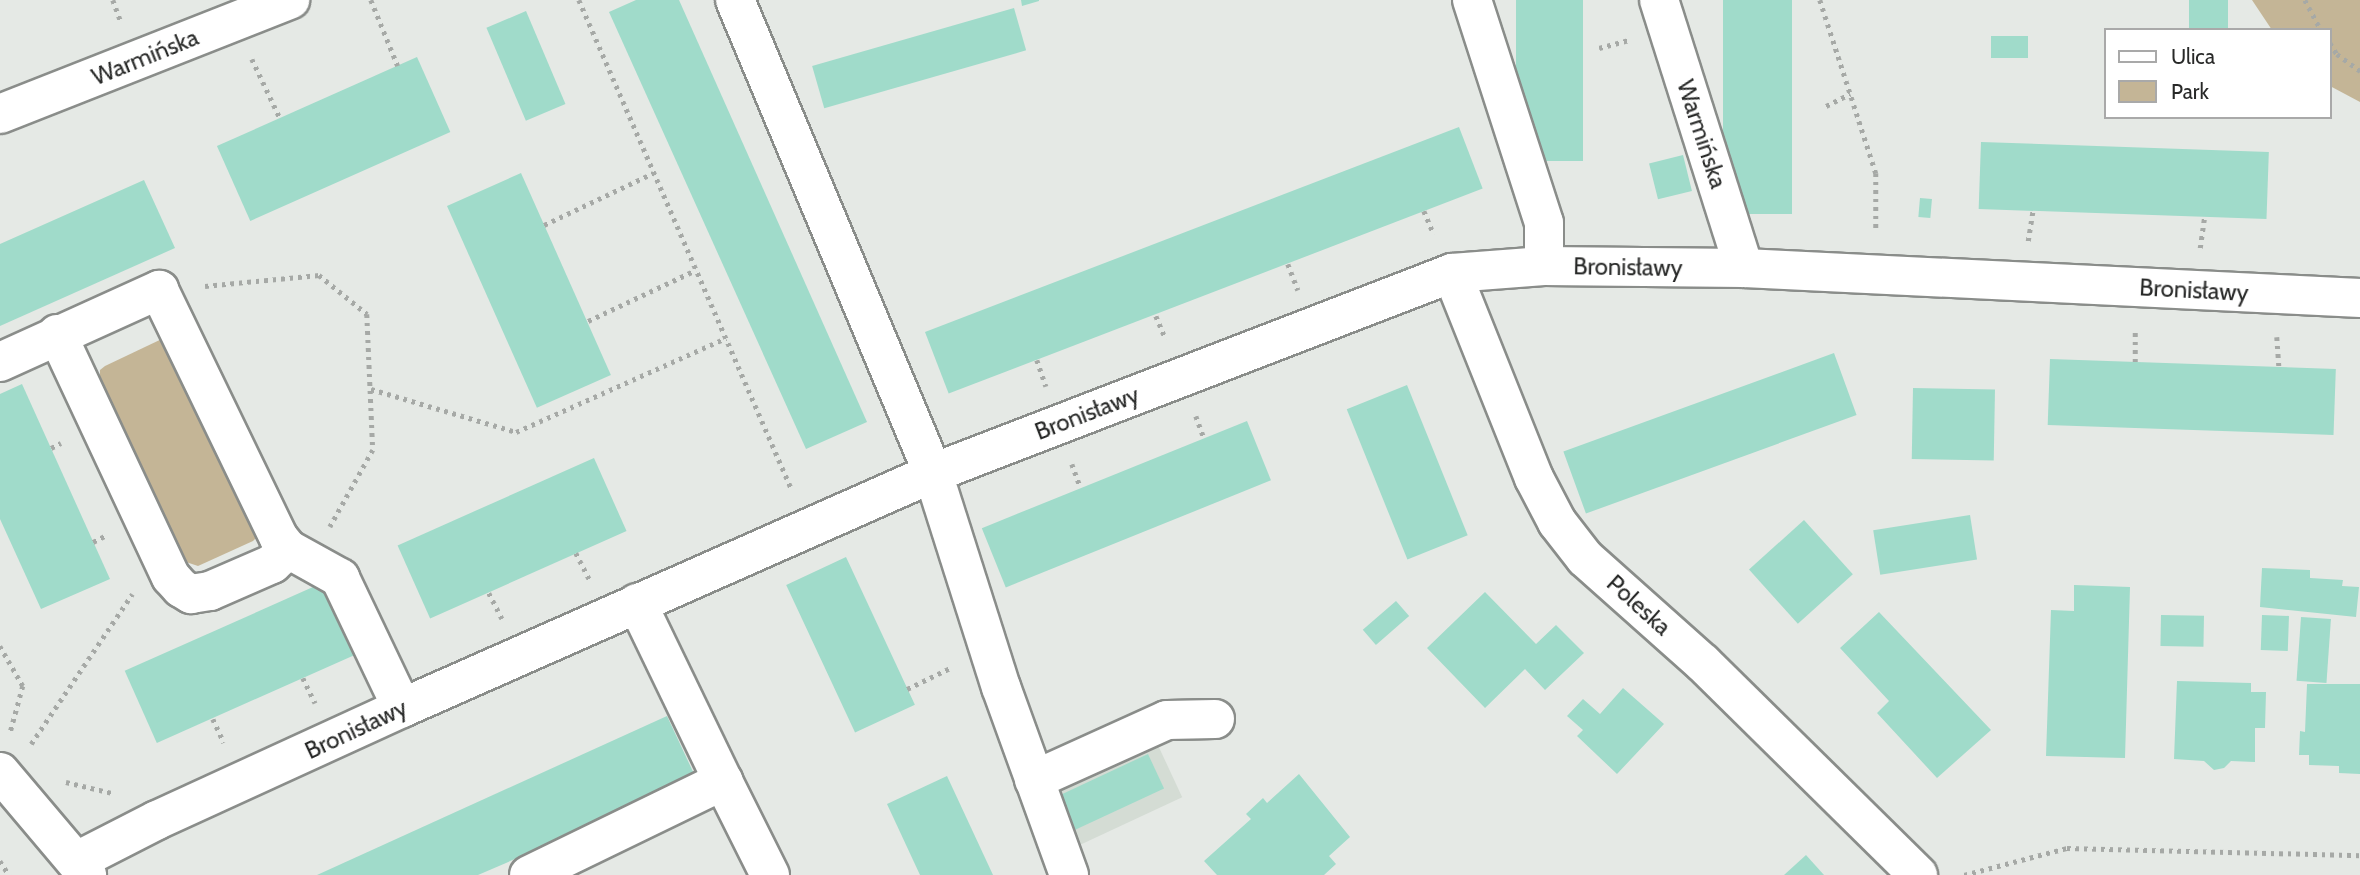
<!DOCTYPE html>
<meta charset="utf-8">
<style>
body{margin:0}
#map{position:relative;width:2360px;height:875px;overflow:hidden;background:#e5e9e5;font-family:Cabin,sans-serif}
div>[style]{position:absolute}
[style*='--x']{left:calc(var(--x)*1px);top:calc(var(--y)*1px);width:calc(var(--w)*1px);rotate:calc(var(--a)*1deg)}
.built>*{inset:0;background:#d4dcd4;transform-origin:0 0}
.green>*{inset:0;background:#c4b596}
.building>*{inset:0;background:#a0dbca;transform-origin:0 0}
.path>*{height:4.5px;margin-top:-2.25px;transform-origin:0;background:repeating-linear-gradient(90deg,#a6a9a6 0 3.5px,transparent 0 8.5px)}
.roads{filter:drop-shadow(2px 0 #8a8d8a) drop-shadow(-2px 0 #8a8d8a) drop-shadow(0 2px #8a8d8a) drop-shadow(0 -2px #8a8d8a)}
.minor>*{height:38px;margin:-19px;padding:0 19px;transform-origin:19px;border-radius:19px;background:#fff}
span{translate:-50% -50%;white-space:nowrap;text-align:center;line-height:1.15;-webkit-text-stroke:6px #fff;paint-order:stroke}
.street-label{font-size:24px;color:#282928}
.legend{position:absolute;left:2104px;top:28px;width:228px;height:91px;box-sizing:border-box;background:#fff;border:2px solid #a9a9a9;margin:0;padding:9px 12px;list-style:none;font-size:21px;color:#282928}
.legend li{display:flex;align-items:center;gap:14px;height:35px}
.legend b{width:35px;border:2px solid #a9a9a9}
</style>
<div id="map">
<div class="built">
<div style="left:1156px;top:741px;width:62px;height:116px;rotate:65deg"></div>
</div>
<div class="green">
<div style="clip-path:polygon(2252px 0,2360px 0,2360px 102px,2330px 86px,2330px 30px,2272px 30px)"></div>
<div style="clip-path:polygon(166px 337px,259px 535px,253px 541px,198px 566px,186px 562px,100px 377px,100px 370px,105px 366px)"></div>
</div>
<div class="building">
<div style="clip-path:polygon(636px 0,679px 0,867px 422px,806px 449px,609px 12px)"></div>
<div style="clip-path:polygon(1021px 0,1039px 0,1039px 1px,1022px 6px)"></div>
<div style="left:1516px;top:0;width:67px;height:161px"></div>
<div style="left:1723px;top:0;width:69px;height:214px"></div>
<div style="left:2189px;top:0;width:39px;height:30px"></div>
<div style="left:1014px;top:8px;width:44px;height:210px;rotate:74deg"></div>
<div style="left:526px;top:11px;width:101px;height:43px;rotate:67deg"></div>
<div style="left:1991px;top:36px;width:37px;height:22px"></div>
<div style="left:417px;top:57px;width:82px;height:219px;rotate:66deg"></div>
<div style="left:1459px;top:127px;width:66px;height:572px;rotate:69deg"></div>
<div style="left:1981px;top:142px;width:288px;height:67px;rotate:2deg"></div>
<div style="left:1683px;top:155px;width:37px;height:35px;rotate:76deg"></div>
<div style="left:521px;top:173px;width:221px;height:81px;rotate:66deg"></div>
<div style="clip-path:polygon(144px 180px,175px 248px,0 326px,0 244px)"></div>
<div style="left:1920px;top:198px;width:12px;height:19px;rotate:5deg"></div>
<div style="left:1834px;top:353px;width:66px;height:288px;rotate:70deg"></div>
<div style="left:2050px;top:359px;width:286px;height:66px;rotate:2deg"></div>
<div style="clip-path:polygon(22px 384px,110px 579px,41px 609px,0 519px,0 394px)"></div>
<div style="left:1407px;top:385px;width:162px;height:65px;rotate:68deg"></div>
<div style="left:1913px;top:388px;width:82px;height:71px;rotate:1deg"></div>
<div style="left:1247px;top:421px;width:64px;height:286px;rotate:68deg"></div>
<div style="left:594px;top:458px;width:80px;height:215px;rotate:66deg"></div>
<div style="left:1970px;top:515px;width:45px;height:98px;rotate:81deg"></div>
<div style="left:1804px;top:520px;width:73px;height:74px;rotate:48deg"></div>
<div style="left:846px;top:557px;width:163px;height:66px;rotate:65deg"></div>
<div style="clip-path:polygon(2262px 568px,2310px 570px,2310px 578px,2343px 580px,2342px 586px,2359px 587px,2356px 617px,2260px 607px)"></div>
<div style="left:322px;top:583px;width:79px;height:216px;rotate:66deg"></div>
<div style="clip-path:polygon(2074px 585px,2130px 587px,2125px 758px,2046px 756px,2051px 610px,2074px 611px)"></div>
<div style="clip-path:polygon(1485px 592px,1536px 644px,1556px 625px,1584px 653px,1545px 690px,1525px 669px,1485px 708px,1427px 648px)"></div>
<div style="left:1396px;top:601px;width:20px;height:44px;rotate:49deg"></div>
<div style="clip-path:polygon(1879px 612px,1991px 730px,1937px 778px,1877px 713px,1889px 701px,1840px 648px)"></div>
<div style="left:2161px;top:615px;width:43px;height:31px;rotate:1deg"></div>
<div style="left:2262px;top:615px;width:27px;height:35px;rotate:2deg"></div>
<div style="left:2301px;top:617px;width:30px;height:64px;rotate:4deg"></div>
<div style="clip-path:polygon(2177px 681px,2251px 683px,2251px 692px,2266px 692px,2265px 728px,2255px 728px,2255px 762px,2231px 761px,2224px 768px,2214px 770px,2204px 761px,2174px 759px)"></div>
<div style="clip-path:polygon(2307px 684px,2360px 684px,2360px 774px,2339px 773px,2339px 766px,2309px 765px,2309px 755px,2299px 755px,2300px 731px,2305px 732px)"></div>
<div style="clip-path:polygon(1623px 688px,1664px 724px,1617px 774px,1577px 736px,1583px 730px,1567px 716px,1583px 699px,1600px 714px)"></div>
<div style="clip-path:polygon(667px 716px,695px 776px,506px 863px,478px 875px,317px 875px)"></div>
<div style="left:1148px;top:754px;width:38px;height:98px;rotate:65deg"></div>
<div style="clip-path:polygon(1299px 774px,1350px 837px,1329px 856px,1336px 864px,1324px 875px,1217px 875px,1204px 861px,1251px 819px,1246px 814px,1263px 798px,1267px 803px)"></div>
<div style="clip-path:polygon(947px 776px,993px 875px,920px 875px,887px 804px)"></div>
<div style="clip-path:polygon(1806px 855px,1824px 875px,1784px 875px)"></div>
</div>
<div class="path">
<div style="--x:113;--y:0;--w:23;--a:70"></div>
<div style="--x:371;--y:0;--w:71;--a:67.8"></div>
<div style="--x:579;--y:0;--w:534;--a:66.51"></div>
<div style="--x:1820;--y:0;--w:182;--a:72.1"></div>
<div style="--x:1876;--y:173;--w:59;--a:90"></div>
<div style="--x:2305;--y:0;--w:34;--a:62"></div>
<div style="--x:2330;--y:43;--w:13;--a:58"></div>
<div style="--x:2337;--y:54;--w:29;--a:36"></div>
<div style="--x:1599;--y:48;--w:30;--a:-15"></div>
<div style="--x:252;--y:59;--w:65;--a:64.6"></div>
<div style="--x:1826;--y:106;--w:27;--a:-27"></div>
<div style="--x:1424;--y:211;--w:25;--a:67"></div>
<div style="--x:544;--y:225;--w:121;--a:-25.5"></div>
<div style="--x:2028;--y:241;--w:30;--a:-81"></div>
<div style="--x:2200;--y:248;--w:30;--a:-82"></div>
<div style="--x:1288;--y:264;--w:28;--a:69"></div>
<div style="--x:205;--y:286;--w:115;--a:-5.5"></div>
<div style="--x:319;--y:275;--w:62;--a:39.1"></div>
<div style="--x:367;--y:314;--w:136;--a:87.5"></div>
<div style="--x:373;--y:450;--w:88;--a:119.2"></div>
<div style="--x:1156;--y:316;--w:25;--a:67"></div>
<div style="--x:588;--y:321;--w:119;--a:-25.3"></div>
<div style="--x:2277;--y:337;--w:31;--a:86"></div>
<div style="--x:1037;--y:360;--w:28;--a:71"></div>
<div style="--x:2135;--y:362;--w:34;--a:-90"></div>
<div style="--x:371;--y:389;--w:151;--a:16.5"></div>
<div style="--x:516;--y:432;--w:230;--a:-24.1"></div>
<div style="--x:1196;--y:416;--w:23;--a:70"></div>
<div style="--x:51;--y:448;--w:11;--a:-27"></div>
<div style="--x:1072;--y:464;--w:23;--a:70"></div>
<div style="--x:93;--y:542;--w:13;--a:-27"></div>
<div style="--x:576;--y:553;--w:31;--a:63"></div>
<div style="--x:489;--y:593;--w:29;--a:63"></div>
<div style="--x:0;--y:646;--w:46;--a:60.1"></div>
<div style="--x:23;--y:686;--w:50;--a:105.2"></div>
<div style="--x:303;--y:678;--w:28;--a:64"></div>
<div style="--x:907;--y:689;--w:48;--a:-26"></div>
<div style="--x:213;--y:719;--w:26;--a:65"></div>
<div style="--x:31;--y:744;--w:181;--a:-56"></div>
<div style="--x:66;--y:782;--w:47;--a:13.4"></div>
<div style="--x:0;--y:861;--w:17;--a:57"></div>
<div style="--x:1964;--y:875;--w:106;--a:-14.7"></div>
<div style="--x:2067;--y:848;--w:293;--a:1.4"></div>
</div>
<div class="roads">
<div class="minor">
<div style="--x:735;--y:0;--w:513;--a:67.29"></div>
<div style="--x:933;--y:473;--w:225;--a:72.4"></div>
<div style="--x:1001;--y:687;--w:200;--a:70.1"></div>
<div style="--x:1472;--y:0;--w:234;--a:72.1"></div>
<div style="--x:1544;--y:223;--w:43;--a:90"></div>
<div style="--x:1659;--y:0;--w:281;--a:72.4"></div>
<div style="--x:0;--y:114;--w:312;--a:-21.5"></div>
<div style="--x:1452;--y:273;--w:221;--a:68.2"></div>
<div style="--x:1534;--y:478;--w:50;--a:62.4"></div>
<div style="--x:1557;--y:522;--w:46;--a:52.1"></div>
<div style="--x:1585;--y:558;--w:158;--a:41.7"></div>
<div style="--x:1703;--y:663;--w:302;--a:44.6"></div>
<div style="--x:57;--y:334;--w:268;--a:64.9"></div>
<div style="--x:171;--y:577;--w:15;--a:48"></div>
<div style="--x:181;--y:588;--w:12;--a:31"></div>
<div style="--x:191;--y:594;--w:19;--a:-9"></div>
<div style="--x:210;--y:591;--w:68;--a:-23.5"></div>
<div style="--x:272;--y:564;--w:22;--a:-43"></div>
<div style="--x:0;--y:362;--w:175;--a:-24.4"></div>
<div style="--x:159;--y:290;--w:276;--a:64.2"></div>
<div style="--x:279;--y:538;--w:14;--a:51"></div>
<div style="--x:288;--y:549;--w:60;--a:29.1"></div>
<div style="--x:340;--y:578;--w:144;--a:64.5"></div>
<div style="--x:637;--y:603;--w:198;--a:64.2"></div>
<div style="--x:0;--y:772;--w:135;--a:49.8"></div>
<div style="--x:1034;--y:780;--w:146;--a:-24.3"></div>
<div style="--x:1167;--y:720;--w:48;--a:-1.2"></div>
<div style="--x:77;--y:861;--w:90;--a:-27.1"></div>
<div style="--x:157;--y:820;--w:269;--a:-24.6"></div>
<div style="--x:402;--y:708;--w:581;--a:-23.87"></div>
<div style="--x:933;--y:473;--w:556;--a:-21.07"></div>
<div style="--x:1452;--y:273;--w:92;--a:-4.4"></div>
<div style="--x:1544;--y:266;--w:200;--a:0.6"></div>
<div style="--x:1744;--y:268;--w:617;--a:2.79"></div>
<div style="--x:529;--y:875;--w:216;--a:-25.9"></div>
<div style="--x:723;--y:781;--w:105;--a:63.4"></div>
</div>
</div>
<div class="street-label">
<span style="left:145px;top:57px;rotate:-22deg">Warmińska</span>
<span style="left:1702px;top:134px;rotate:72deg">Warmińska</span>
<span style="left:1628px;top:267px;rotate:1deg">Bronisławy</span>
<span style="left:2194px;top:290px;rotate:3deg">Bronisławy</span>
<span style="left:1087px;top:413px;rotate:-21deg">Bronisławy</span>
<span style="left:1639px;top:605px;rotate:42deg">Poleska</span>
<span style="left:356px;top:729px;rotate:-25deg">Bronisławy</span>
</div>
<ul class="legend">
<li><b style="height:9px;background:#fff"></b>Ulica</li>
<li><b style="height:19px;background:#c4b596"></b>Park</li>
</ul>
</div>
